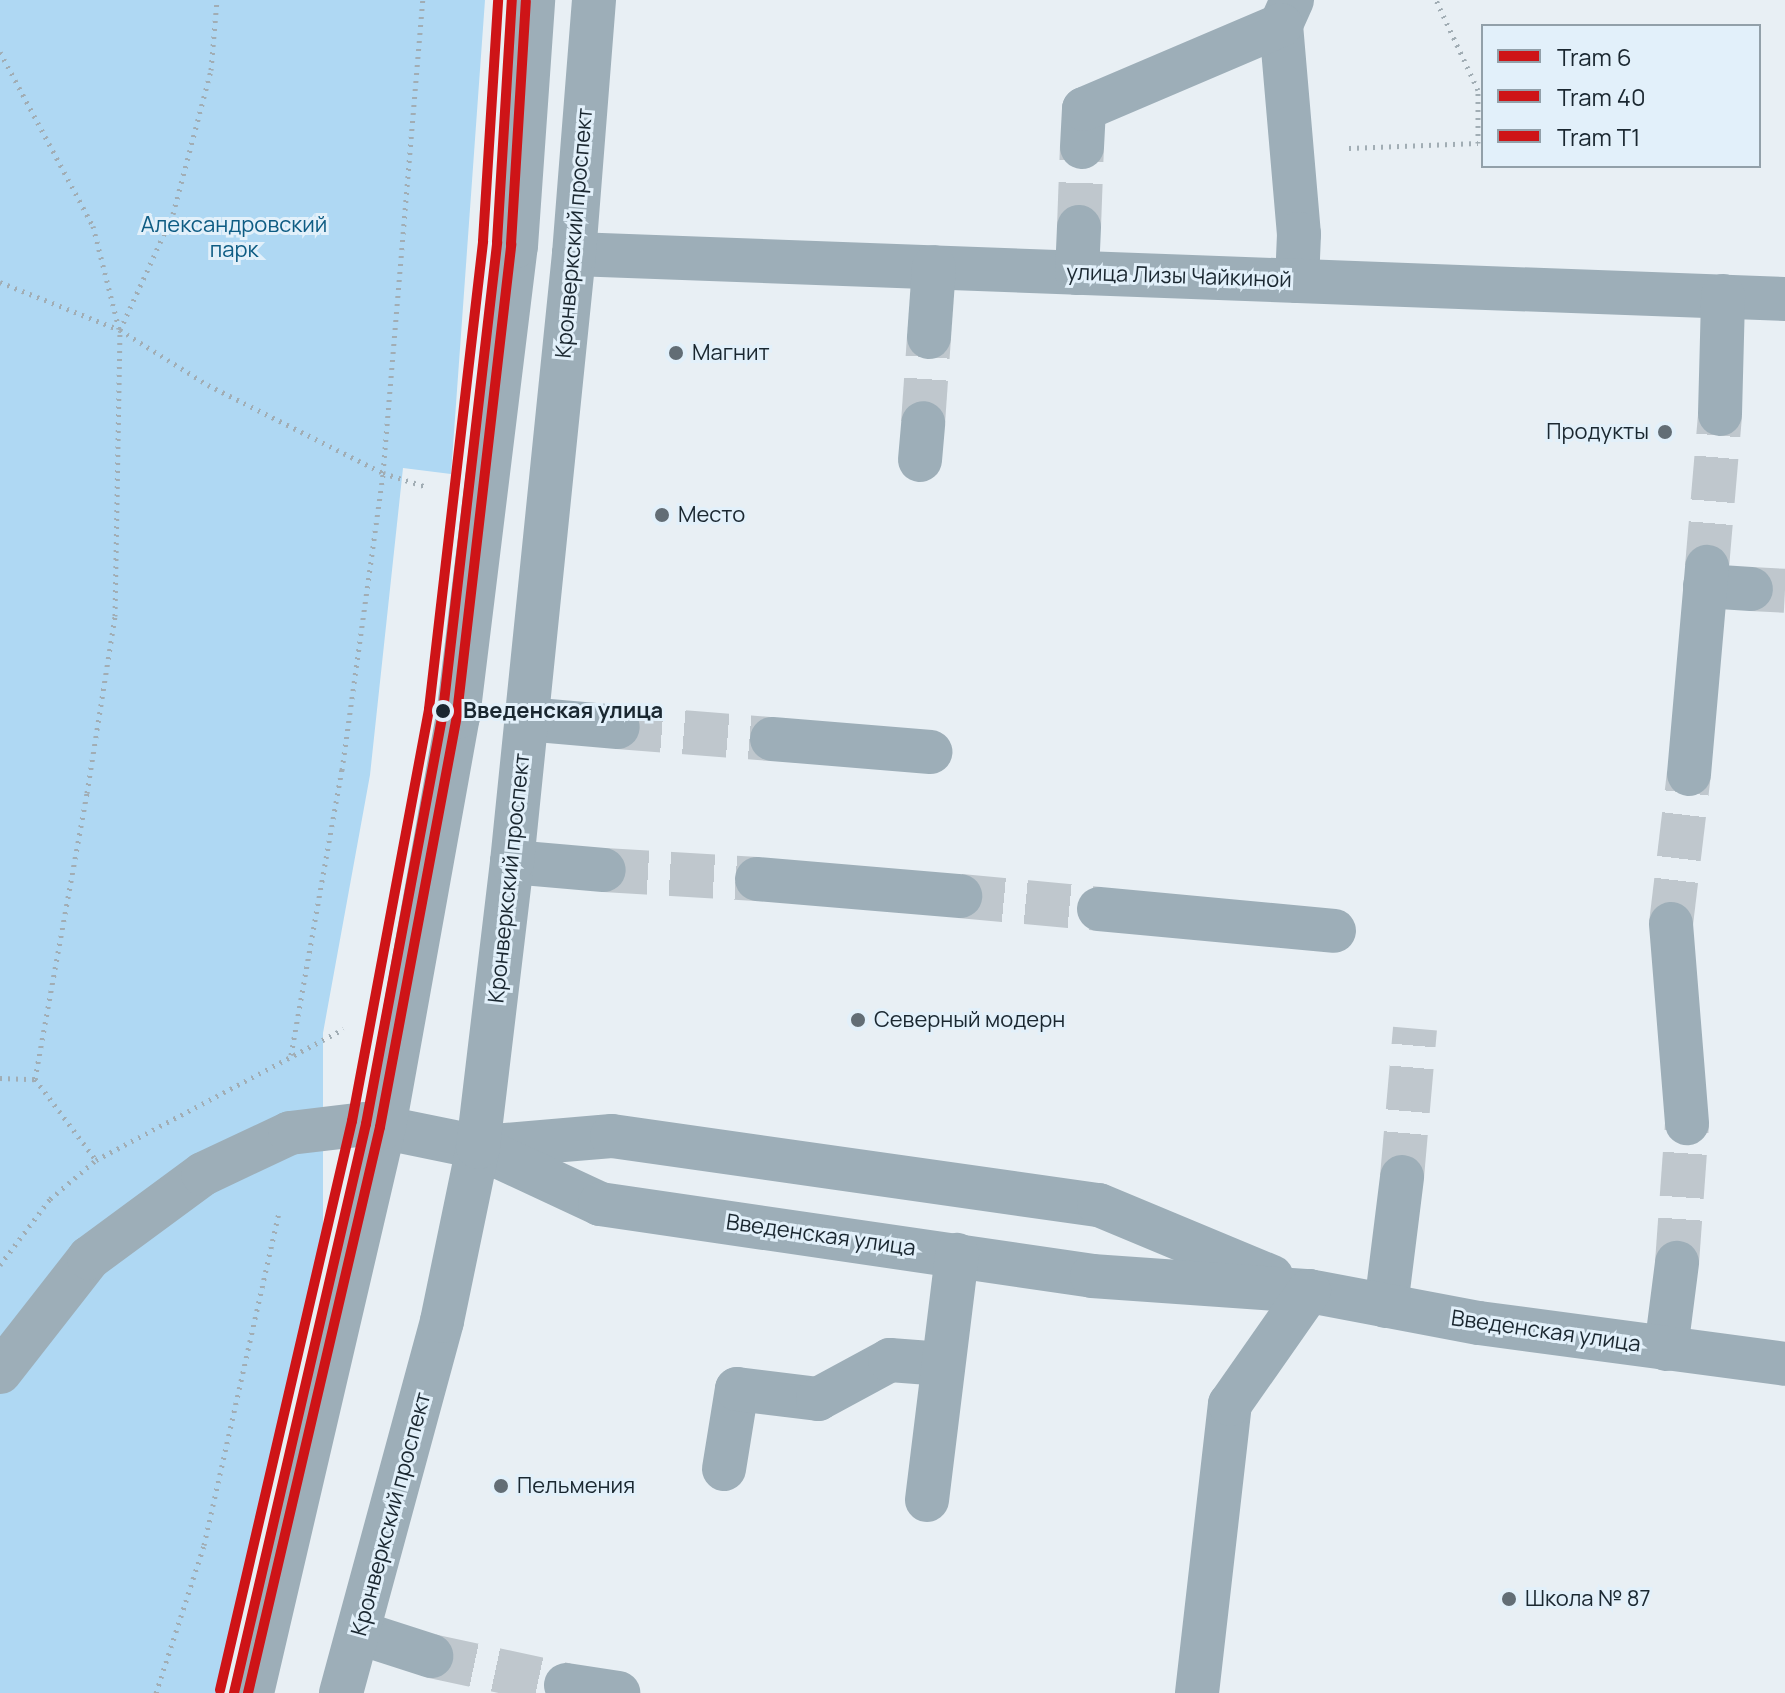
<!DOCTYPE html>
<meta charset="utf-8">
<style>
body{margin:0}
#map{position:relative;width:1785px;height:1693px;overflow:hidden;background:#e8eff4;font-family:Manrope,sans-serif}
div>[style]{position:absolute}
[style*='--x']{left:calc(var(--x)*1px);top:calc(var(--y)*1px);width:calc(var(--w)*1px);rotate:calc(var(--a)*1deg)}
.green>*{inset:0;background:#afd8f3}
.minor-tunnel>*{height:44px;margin-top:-22px;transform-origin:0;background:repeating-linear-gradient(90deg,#bfc7cd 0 44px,transparent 0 66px)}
.path>*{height:5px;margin-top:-2.5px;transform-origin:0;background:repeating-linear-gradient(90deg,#a1adb4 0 2px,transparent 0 8px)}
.minor>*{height:44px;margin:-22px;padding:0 22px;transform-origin:22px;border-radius:22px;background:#9daeb8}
.tram-1>*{height:10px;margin:-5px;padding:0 5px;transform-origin:5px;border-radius:5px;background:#ce1417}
.tram-2>*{height:10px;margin:-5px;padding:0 5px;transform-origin:5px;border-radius:5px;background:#ce1417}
.tram-3>*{height:10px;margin:-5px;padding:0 5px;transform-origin:5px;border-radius:5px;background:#ce1417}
.dots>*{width:22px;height:22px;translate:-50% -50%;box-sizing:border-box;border:4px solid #e2f0fa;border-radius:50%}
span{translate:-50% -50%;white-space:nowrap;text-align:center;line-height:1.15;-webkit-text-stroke:6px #e2f0fa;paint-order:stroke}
.park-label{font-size:22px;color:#0e5c83}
.street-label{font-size:22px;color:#1a2730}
.poi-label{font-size:22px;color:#1a2730}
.left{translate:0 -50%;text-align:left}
.right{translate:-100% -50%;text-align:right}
.stop-label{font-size:22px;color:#1a2730;font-weight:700}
.legend{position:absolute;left:1481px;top:24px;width:280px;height:144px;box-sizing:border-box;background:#e2f0fa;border:2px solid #92a0a9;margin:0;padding:10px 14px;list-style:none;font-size:24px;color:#1a2730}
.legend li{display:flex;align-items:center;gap:16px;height:40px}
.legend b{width:40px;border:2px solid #92a0a9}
</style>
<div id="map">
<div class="green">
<div style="clip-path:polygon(0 0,485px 0,451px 474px,403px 468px,370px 775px,323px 1033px,323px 1262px,217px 1693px,0 1693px)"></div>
</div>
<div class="minor-tunnel">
<div style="--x:1079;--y:227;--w:80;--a:-87.9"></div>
<div style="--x:923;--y:423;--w:86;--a:-86"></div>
<div style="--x:1707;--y:567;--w:154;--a:-85.1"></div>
<div style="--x:1751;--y:589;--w:34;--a:3"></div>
<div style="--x:618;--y:727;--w:154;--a:4.5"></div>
<div style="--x:604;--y:870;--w:153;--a:3.4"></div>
<div style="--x:960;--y:896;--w:140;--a:5.3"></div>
<div style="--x:1671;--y:924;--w:151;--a:-83.2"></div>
<div style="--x:1402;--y:1177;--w:149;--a:-85"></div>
<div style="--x:1677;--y:1263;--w:140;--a:-85.9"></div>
<div style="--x:431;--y:1656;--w:138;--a:12.1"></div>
</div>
<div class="path">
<div style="--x:0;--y:52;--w:197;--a:61.9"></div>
<div style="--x:93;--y:226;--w:106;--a:75.8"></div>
<div style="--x:1349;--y:148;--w:129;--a:-2.2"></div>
<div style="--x:1478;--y:143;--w:53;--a:-90"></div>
<div style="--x:1478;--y:90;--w:99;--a:-115"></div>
<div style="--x:0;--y:282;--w:129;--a:21.8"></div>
<div style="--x:120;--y:330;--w:104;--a:32"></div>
<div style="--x:208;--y:385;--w:196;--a:26.7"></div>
<div style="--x:383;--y:473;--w:46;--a:17.7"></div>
<div style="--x:291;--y:1055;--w:290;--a:-79.9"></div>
<div style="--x:342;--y:770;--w:300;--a:-82.1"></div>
<div style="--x:383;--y:473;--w:475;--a:-85.2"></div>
<div style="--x:0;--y:1078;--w:35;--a:2"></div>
<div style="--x:35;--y:1079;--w:101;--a:53"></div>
<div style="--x:35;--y:1079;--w:291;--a:-79.7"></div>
<div style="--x:87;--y:793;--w:179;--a:-81"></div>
<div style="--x:115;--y:616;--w:286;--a:-89"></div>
<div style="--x:120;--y:330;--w:128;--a:-65.4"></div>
<div style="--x:173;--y:214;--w:149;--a:-75.2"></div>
<div style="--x:211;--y:70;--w:70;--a:-85.1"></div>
<div style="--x:0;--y:1265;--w:83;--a:-52.9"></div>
<div style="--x:50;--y:1199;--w:60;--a:-40.3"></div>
<div style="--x:96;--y:1160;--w:280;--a:-27.9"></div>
<div style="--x:156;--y:1693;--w:156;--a:-72"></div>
<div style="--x:204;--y:1545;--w:341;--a:-77.3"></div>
</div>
<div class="minor">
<div style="--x:1292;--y:0;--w:27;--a:114"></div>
<div style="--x:1281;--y:25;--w:210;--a:85.1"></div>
<div style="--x:1299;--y:234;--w:47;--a:92.4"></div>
<div style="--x:1082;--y:147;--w:38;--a:-87"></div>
<div style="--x:1084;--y:109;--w:214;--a:-23.1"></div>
<div style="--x:574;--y:254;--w:1212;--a:2.13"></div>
<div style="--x:1077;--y:273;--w:46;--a:-87.5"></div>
<div style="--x:929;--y:337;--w:70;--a:-85.9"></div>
<div style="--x:1720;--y:414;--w:118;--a:-88.5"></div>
<div style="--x:920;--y:460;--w:37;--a:-85"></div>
<div style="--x:1705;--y:586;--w:46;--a:3.7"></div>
<div style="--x:526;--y:719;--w:92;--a:5"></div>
<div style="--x:772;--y:739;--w:159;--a:4.7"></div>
<div style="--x:1689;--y:774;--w:208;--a:-85"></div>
<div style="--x:512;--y:862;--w:92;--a:5"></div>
<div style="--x:757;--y:879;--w:204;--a:4.8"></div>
<div style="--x:1099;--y:909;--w:236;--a:5.3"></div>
<div style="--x:1671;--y:924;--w:200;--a:85.4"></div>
<div style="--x:481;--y:1147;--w:131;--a:-4.8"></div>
<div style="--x:612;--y:1136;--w:492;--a:8.1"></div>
<div style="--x:1099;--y:1205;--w:187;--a:22.6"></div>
<div style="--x:1386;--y:1306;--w:130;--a:-82.9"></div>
<div style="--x:1666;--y:1349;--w:87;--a:-82.7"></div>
<div style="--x:0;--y:1372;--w:145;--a:-52"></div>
<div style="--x:89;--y:1258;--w:142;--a:-36.4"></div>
<div style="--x:203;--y:1174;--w:96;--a:-25.2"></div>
<div style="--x:290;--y:1133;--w:77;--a:-6.8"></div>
<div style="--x:366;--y:1124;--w:114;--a:11.6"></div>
<div style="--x:478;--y:1147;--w:135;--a:25"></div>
<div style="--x:600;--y:1204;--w:497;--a:8.3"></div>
<div style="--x:1092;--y:1276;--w:218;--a:4"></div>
<div style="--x:1309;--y:1291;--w:173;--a:10.7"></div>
<div style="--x:1479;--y:1323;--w:309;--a:7.6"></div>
<div style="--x:724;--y:1469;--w:81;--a:-80.8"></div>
<div style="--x:737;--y:1389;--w:82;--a:7"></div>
<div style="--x:818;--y:1399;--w:82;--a:-28.4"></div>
<div style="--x:890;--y:1360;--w:53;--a:4.3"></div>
<div style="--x:927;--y:1500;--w:247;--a:-83"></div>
<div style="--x:360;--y:1633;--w:75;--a:17.9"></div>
<div style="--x:566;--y:1685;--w:53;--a:8.7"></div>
<div style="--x:252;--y:1693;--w:581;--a:-76.87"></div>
<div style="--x:384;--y:1127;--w:417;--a:-79.8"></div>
<div style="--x:458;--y:717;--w:475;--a:-83"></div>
<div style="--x:516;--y:246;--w:247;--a:-86"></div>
<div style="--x:341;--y:1693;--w:385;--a:-74.8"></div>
<div style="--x:442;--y:1321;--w:178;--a:-78.3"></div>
<div style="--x:478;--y:1147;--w:287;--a:-83.2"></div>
<div style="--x:512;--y:862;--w:611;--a:-84.18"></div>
<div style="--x:574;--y:254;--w:255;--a:-85.5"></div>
<div style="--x:1197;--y:1693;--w:291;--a:-83.5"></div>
<div style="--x:1230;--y:1404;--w:138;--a:-55"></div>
</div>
<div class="tram-1">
<div style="--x:234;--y:1693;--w:584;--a:-76.94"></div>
<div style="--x:366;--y:1124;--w:420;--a:-79.4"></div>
<div style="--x:443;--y:711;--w:472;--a:-83.4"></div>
<div style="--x:497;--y:242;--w:242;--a:-86.5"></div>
</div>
<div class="tram-2">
<div style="--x:248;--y:1693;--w:581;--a:-76.87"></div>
<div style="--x:380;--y:1127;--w:420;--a:-79.4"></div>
<div style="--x:457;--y:714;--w:473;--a:-83.4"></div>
<div style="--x:511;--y:244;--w:243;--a:-86.5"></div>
</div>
<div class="tram-3">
<div style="--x:220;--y:1690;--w:584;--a:-76.94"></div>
<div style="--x:352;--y:1121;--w:419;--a:-79.4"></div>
<div style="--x:429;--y:709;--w:471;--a:-83.4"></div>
<div style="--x:483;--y:241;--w:241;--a:-86.4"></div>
</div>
<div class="dots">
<div style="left:676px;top:353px;background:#626d75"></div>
<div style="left:1665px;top:432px;background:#626d75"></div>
<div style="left:662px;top:515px;background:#626d75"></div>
<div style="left:443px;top:711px;background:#1a2730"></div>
<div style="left:858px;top:1020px;background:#626d75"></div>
<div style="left:501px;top:1486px;background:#626d75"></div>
<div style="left:1509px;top:1599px;background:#626d75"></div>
</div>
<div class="park-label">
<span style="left:234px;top:237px">Александровский<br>парк</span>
</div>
<div class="street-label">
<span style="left:574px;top:233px;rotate:-85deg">Кронверкский проспект</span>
<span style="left:1179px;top:276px;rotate:2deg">улица Лизы Чайкиной</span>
<span style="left:509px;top:878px;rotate:-84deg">Кронверкский проспект</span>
<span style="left:821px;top:1235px;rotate:8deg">Введенская улица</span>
<span style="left:1546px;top:1331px;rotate:8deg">Введенская улица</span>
<span style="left:391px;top:1514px;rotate:-75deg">Кронверкский проспект</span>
</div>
<div class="poi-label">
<span class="left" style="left:692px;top:353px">Магнит</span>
<span class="right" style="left:1649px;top:432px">Продукты</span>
<span class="left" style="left:678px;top:515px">Место</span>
<span class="left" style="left:874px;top:1020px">Северный модерн</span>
<span class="left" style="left:517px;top:1486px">Пельмения</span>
<span class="left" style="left:1525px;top:1599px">Школа № 87</span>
</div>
<div class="stop-label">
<span class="left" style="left:463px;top:711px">Введенская улица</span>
</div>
<ul class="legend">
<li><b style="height:10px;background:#ce1417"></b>Tram 6</li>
<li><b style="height:10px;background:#ce1417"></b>Tram 40</li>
<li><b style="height:10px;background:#ce1417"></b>Tram Т1</li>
</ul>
</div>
